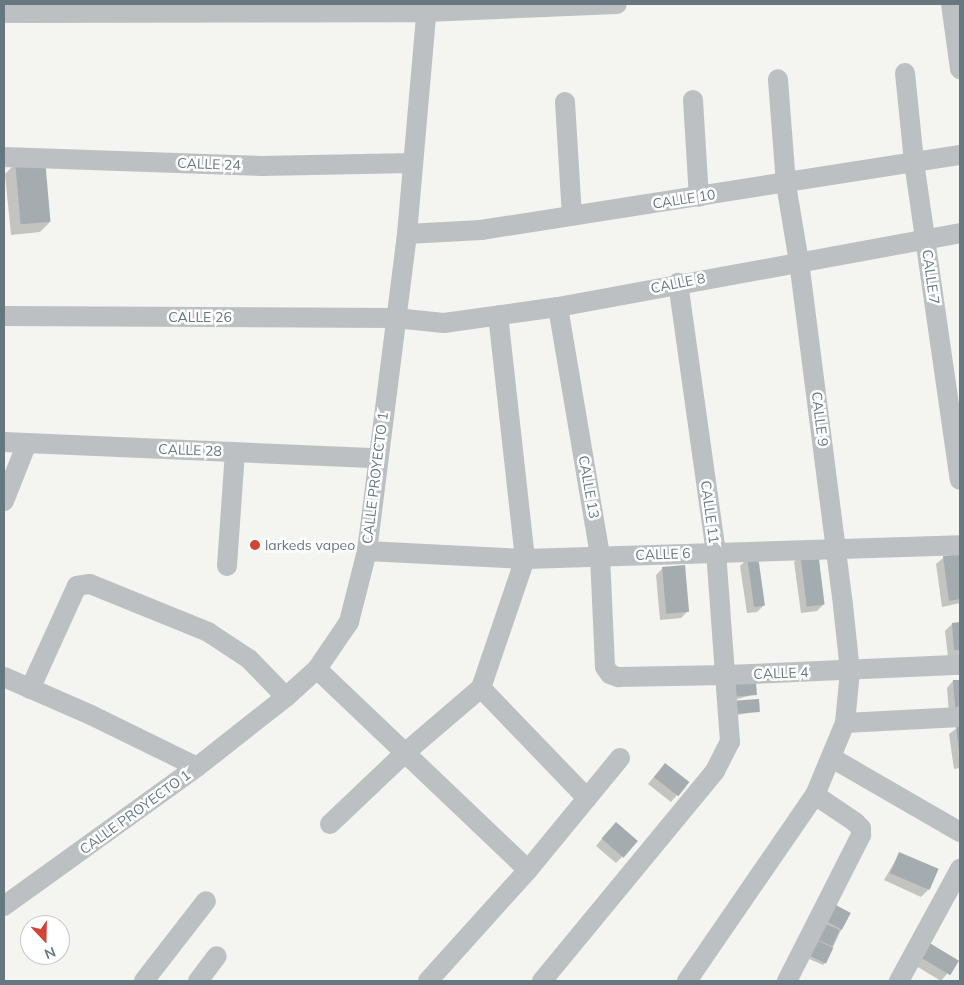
<!DOCTYPE html>
<style>
body{margin:0}
#map{position:relative;width:964px;height:985px;overflow:hidden;background:#f4f4f1;font-family:Mulish,sans-serif}
div>[style]{position:absolute}
[style*='--x']{left:calc(var(--x)*1px);top:calc(var(--y)*1px);width:calc(var(--w)*1px);rotate:calc(var(--a)*1deg)}
.shadow>*{inset:0;background:#0003}
.building>*{inset:0;background:#a4acb0;transform-origin:0 0}
.street>*{height:20px;margin:-10px;padding:0 10px;transform-origin:10px;border-radius:10px;background:#bcc0c3}
.dots>*{width:14px;height:14px;translate:-50% -50%;box-sizing:border-box;border:2px solid #fff;border-radius:50%}
span{translate:-50% -50%;white-space:nowrap;text-align:center;line-height:1.15;-webkit-text-stroke:5px #fff;paint-order:stroke}
.street-label{font-size:14px;color:#67777f}
.poi-label{font-size:14px;color:#67777f}
.left{translate:0 -50%;text-align:left}
.frame{position:absolute;inset:0;border:5px solid #67777f;pointer-events:none}
.north{position:absolute;left:20px;top:915px;width:50px;height:50px;box-sizing:border-box;background:#fff;border:1px solid #c2c9cc;border-radius:50%;rotate:159deg;font-size:14px;font-weight:700;line-height:20px;text-align:center;color:#67777f}
.north::after{content:'';display:block;margin:auto;width:18px;height:22px;background:#d04536;clip-path:polygon(50% 0,100% 100%,50% 72%,0 100%)}
</style>
<div id="map">
<div class="shadow">
<div style="clip-path:polygon(16px 163px,50px 222px,40px 232px,11px 235px,5px 174px)"></div>
<div style="clip-path:polygon(801px 555px,824px 604px,817px 611px,801px 613px,794px 562px)"></div>
<div style="clip-path:polygon(960px 555px,960px 603px,942px 607px,936px 564px,943px 558px)"></div>
<div style="clip-path:polygon(747px 559px,764px 605px,757px 612px,747px 613px,740px 566px)"></div>
<div style="clip-path:polygon(663px 568px,688px 611px,681px 618px,660px 620px,656px 575px)"></div>
<div style="clip-path:polygon(960px 623px,960px 655px,948px 657px,945px 631px,952px 624px)"></div>
<div style="clip-path:polygon(953px 681px,960px 681px,960px 712px,949px 713px,947px 688px)"></div>
<div style="clip-path:polygon(735px 685px,756px 694px,733px 700px)"></div>
<div style="clip-path:polygon(732px 706px,759px 711px,732px 716px)"></div>
<div style="clip-path:polygon(960px 726px,960px 768px,954px 769px,949px 734px)"></div>
<div style="clip-path:polygon(658px 772px,677px 795px,671px 802px,648px 784px)"></div>
<div style="clip-path:polygon(609px 830px,622px 857px,616px 863px,596px 846px)"></div>
<div style="clip-path:polygon(900px 853px,928px 890px,921px 897px,884px 880px)"></div>
<div style="clip-path:polygon(849px 913px,826px 962px,823px 965px,807px 958px,823px 925px)"></div>
<div style="clip-path:polygon(917px 948px,957px 962px,941px 981px,908px 961px)"></div>
</div>
<div class="building">
<div style="left:45px;top:159px;width:63px;height:30px;rotate:85deg"></div>
<div style="left:818px;top:551px;width:54px;height:18px;rotate:83deg"></div>
<div style="clip-path:polygon(960px 554px,960px 599px,949px 601px,943px 556px)"></div>
<div style="left:758px;top:556px;width:50px;height:11px;rotate:82deg"></div>
<div style="left:685px;top:565px;width:47px;height:23px;rotate:85deg"></div>
<div style="clip-path:polygon(960px 622px,960px 650px,954px 650px,952px 623px)"></div>
<div style="clip-path:polygon(953px 680px,960px 680px,960px 706px,955px 707px)"></div>
<div style="left:756px;top:682px;width:13px;height:21px;rotate:86deg"></div>
<div style="left:759px;top:699px;width:13px;height:25px;rotate:86deg"></div>
<div style="clip-path:polygon(960px 725px,960px 751px,959px 751px,956px 726px)"></div>
<div style="left:665px;top:763px;width:31px;height:18px;rotate:38deg"></div>
<div style="left:616px;top:822px;width:29px;height:22px;rotate:41deg"></div>
<div style="left:899px;top:852px;width:43px;height:23px;rotate:23deg"></div>
<div style="left:834px;top:904px;width:19px;height:19px;rotate:28deg"></div>
<div style="left:824px;top:923px;width:17px;height:18px;rotate:24deg"></div>
<div style="left:923px;top:939px;width:42px;height:17px;rotate:31deg"></div>
<div style="left:816px;top:940px;width:19px;height:17px;rotate:25deg"></div>
</div>
<div class="street">
<div style="--x:951;--y:4;--w:66;--a:82.1"></div>
<div style="--x:4;--y:13;--w:422;--a:-0.1"></div>
<div style="--x:426;--y:12;--w:191;--a:-2.4"></div>
<div style="--x:905;--y:73;--w:89;--a:84.2"></div>
<div style="--x:914;--y:162;--w:321;--a:81.8"></div>
<div style="--x:693;--y:100;--w:97;--a:86.5"></div>
<div style="--x:565;--y:102;--w:114;--a:86.5"></div>
<div style="--x:4;--y:157;--w:257;--a:2"></div>
<div style="--x:261;--y:166;--w:152;--a:-1.1"></div>
<div style="--x:407;--y:234;--w:74;--a:-3.1"></div>
<div style="--x:481;--y:230;--w:485;--a:-8.9"></div>
<div style="--x:558;--y:307;--w:253;--a:80.4"></div>
<div style="--x:600;--y:556;--w:111;--a:87.4"></div>
<div style="--x:605;--y:667;--w:9;--a:54"></div>
<div style="--x:610;--y:674;--w:9;--a:21"></div>
<div style="--x:618;--y:677;--w:109;--a:-1.1"></div>
<div style="--x:727;--y:675;--w:233;--a:-2.5"></div>
<div style="--x:4;--y:316;--w:391;--a:0.3"></div>
<div style="--x:395;--y:318;--w:49;--a:5.8"></div>
<div style="--x:444;--y:323;--w:115;--a:-8"></div>
<div style="--x:558;--y:307;--w:409;--a:-10.4"></div>
<div style="--x:4;--y:442;--w:373;--a:2.5"></div>
<div style="--x:4;--y:501;--w:62;--a:-68.4"></div>
<div style="--x:367;--y:551;--w:158;--a:2.9"></div>
<div style="--x:525;--y:559;--w:435;--a:-1.8"></div>
<div style="--x:227;--y:566;--w:114;--a:-86"></div>
<div style="--x:317;--y:669;--w:291;--a:43.6"></div>
<div style="--x:4;--y:677;--w:95;--a:23.6"></div>
<div style="--x:91;--y:715;--w:118;--a:26.1"></div>
<div style="--x:481;--y:688;--w:153;--a:46.1"></div>
<div style="--x:30;--y:689;--w:113;--a:-65.5"></div>
<div style="--x:77;--y:586;--w:13;--a:-9"></div>
<div style="--x:90;--y:584;--w:127;--a:22.1"></div>
<div style="--x:208;--y:632;--w:49;--a:33.4"></div>
<div style="--x:249;--y:659;--w:53;--a:45.8"></div>
<div style="--x:845;--y:723;--w:115;--a:-3"></div>
<div style="--x:832;--y:758;--w:148;--a:30"></div>
<div style="--x:330;--y:824;--w:105;--a:-43.5"></div>
<div style="--x:406;--y:752;--w:99;--a:-40.5"></div>
<div style="--x:481;--y:688;--w:136;--a:-71.2"></div>
<div style="--x:525;--y:559;--w:245;--a:-96.3"></div>
<div style="--x:4;--y:906;--w:238;--a:-35.8"></div>
<div style="--x:197;--y:767;--w:113;--a:-38.2"></div>
<div style="--x:286;--y:697;--w:42;--a:-42.1"></div>
<div style="--x:317;--y:669;--w:57;--a:-55.8"></div>
<div style="--x:349;--y:622;--w:73;--a:-75.8"></div>
<div style="--x:367;--y:551;--w:320;--a:-82.8"></div>
<div style="--x:407;--y:234;--w:231;--a:-85"></div>
<div style="--x:144;--y:981;--w:101;--a:-52.2"></div>
<div style="--x:198;--y:981;--w:31;--a:-53"></div>
<div style="--x:428;--y:981;--w:149;--a:-48"></div>
<div style="--x:528;--y:870;--w:145;--a:-50.6"></div>
<div style="--x:542;--y:981;--w:272;--a:-50.5"></div>
<div style="--x:715;--y:771;--w:33;--a:-63"></div>
<div style="--x:730;--y:742;--w:190;--a:-94.2"></div>
<div style="--x:716;--y:553;--w:273;--a:-98"></div>
<div style="--x:687;--y:981;--w:226;--a:-55.5"></div>
<div style="--x:815;--y:795;--w:78;--a:-67.4"></div>
<div style="--x:845;--y:723;--w:52;--a:-84.5"></div>
<div style="--x:850;--y:671;--w:66;--a:-96.1"></div>
<div style="--x:843;--y:605;--w:346;--a:-97.3"></div>
<div style="--x:799;--y:262;--w:79;--a:-99.5"></div>
<div style="--x:786;--y:184;--w:105;--a:-94.4"></div>
<div style="--x:787;--y:981;--w:164;--a:-63.1"></div>
<div style="--x:861;--y:835;--w:7;--a:-90"></div>
<div style="--x:861;--y:828;--w:8;--a:-135"></div>
<div style="--x:855;--y:822;--w:48;--a:-146"></div>
<div style="--x:899;--y:981;--w:128;--a:-61.4"></div>
</div>
<div class="dots">
<div style="left:255px;top:545px;background:#d04536"></div>
</div>
<div class="street-label">
<span style="left:209px;top:164px;rotate:2deg">CALLE 24</span>
<span style="left:684px;top:199px;rotate:-9deg">CALLE 10</span>
<span style="left:931px;top:277px;rotate:82deg">CALLE 7</span>
<span style="left:678px;top:283px;rotate:-11deg">CALLE 8</span>
<span style="left:200px;top:317px">CALLE 26</span>
<span style="left:820px;top:419px;rotate:83deg">CALLE 9</span>
<span style="left:190px;top:450px;rotate:2deg">CALLE 28</span>
<span style="left:375px;top:478px;rotate:-83deg">CALLE PROYECTO 1</span>
<span style="left:589px;top:487px;rotate:80deg">CALLE 13</span>
<span style="left:710px;top:512px;rotate:82deg">CALLE 11</span>
<span style="left:663px;top:554px;rotate:-2deg">CALLE 6</span>
<span style="left:781px;top:673px;rotate:-2deg">CALLE 4</span>
<span style="left:135px;top:812px;rotate:-36deg">CALLE PROYECTO 1</span>
</div>
<div class="poi-label">
<span class="left" style="left:265px;top:545px">larkeds vapeo</span>
</div>
<div class="frame"></div>
<div class="north">N</div>
</div>
